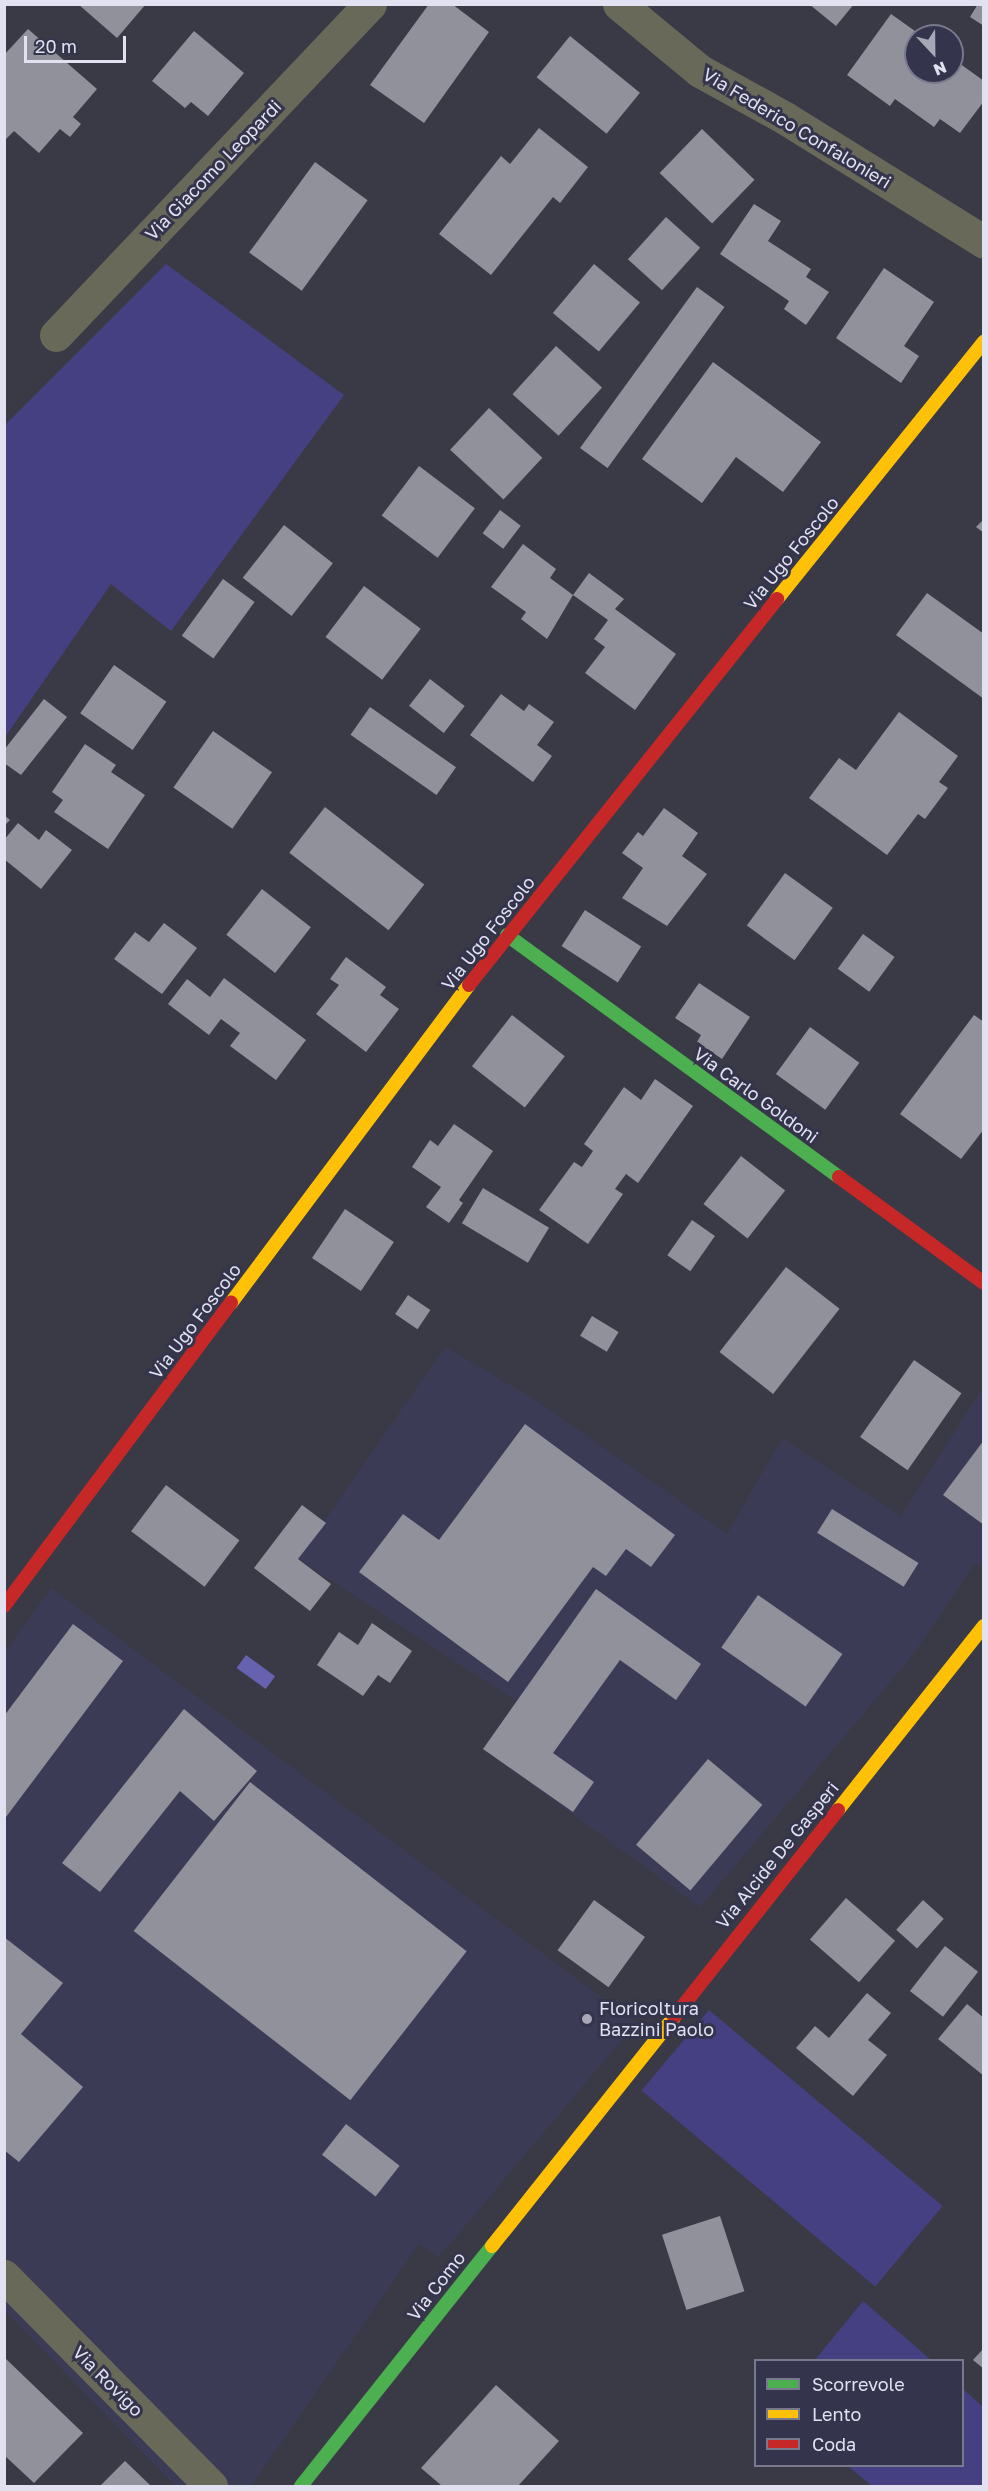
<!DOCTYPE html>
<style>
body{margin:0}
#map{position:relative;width:988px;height:2491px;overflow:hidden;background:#3a3a46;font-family:"Golos Text",sans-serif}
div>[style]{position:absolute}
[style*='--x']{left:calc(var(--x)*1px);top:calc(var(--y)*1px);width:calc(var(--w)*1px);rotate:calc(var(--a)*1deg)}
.built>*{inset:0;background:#3b3b56}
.green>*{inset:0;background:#454082;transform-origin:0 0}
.water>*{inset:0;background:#6662b0;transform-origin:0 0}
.building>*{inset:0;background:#91919c;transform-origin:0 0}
.street>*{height:33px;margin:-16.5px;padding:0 16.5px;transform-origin:16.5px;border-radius:16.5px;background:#69695a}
.fast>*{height:14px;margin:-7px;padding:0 7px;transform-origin:7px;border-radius:7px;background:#4caf50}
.slow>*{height:14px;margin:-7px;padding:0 7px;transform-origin:7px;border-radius:7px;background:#ffc107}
.jam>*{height:14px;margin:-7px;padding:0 7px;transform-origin:7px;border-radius:7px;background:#c62828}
.dots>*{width:16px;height:16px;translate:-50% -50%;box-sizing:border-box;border:3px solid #34344c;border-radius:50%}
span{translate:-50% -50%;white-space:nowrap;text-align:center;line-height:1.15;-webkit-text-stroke:6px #34344c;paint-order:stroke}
.street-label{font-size:18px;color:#e1e1f1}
.poi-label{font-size:18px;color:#e1e1f1}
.left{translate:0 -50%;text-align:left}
.frame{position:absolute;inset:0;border:6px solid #e1e1f1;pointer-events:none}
.legend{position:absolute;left:754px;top:2359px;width:210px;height:108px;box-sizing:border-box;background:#34344c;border:2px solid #79798e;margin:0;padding:8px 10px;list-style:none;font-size:18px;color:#e1e1f1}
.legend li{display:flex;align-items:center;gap:12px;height:30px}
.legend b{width:30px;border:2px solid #79798e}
.north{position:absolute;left:904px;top:24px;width:60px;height:60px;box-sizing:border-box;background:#34344c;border:2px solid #79798e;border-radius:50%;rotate:158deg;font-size:16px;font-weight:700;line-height:24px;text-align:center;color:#e1e1f1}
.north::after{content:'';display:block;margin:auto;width:21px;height:27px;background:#a7a7b5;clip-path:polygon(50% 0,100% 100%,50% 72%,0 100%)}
.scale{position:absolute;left:24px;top:36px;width:102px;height:27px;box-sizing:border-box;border:3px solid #e1e1f1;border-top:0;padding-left:8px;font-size:18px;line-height:21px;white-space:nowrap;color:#e1e1f1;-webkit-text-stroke:4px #34344c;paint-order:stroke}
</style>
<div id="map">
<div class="built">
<div style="clip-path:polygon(445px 1347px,531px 1397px,727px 1534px,782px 1438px,901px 1516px,983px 1387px,983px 1567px,975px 1563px,913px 1655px,700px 1907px,483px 1749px,516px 1701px,298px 1559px)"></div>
<div style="clip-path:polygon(51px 1588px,636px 2023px,439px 2257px,419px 2244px,251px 2486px,175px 2486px,5px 2311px,5px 1652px)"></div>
</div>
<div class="green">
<div style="clip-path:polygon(166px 264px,344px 395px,171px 631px,111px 584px,5px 737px,5px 425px)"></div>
<div style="left:709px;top:2010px;width:305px;height:105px;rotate:40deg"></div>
<div style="clip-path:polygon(863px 2301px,931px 2360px,815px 2360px)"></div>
<div style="clip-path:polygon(963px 2389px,983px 2407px,983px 2486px,872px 2486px,848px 2466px,962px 2466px)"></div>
</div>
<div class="water">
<div style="left:246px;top:1655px;width:36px;height:16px;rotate:36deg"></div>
</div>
<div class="building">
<div style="clip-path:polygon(78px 4px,146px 4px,117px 38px)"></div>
<div style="clip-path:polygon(429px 4px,452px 4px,489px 32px,424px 123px,370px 85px)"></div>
<div style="clip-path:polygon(809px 4px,854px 4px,836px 26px)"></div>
<div style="clip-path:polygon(978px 4px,984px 4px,984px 26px,970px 17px)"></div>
<div style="clip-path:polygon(891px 14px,922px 36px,916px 36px,916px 72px,952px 72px,952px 58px,984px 81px,984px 101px,960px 133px,940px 119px,934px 127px,895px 99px,890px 106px,847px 75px)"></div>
<div style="clip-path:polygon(28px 29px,97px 89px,73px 117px,81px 124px,70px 137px,60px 129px,39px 153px,14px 131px,4px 141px,4px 55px)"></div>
<div style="clip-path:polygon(194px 31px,244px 73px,208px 116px,191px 102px,185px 108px,152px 81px)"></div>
<div style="left:570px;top:36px;width:90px;height:53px;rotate:39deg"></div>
<div style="clip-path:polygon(539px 128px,588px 167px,560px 203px,553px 197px,491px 275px,439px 234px,501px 156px,510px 164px)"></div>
<div style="left:702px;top:129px;width:73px;height:61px;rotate:44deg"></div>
<div style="left:315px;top:162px;width:65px;height:112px;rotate:36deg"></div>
<div style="clip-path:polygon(754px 204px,781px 221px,768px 241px,811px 269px,806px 277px,829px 292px,806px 325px,784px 309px,789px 301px,720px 254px)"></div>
<div style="left:666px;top:217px;width:46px;height:57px;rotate:42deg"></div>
<div style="left:594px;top:264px;width:60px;height:64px;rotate:40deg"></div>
<div style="clip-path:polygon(884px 268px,934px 302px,904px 346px,919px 356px,901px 383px,836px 338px)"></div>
<div style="left:697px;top:287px;width:34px;height:199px;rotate:36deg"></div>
<div style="left:556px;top:346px;width:62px;height:65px;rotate:42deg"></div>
<div style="clip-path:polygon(713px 362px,821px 442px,783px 492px,736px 457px,702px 503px,642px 459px)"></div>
<div style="left:489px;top:408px;width:73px;height:57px;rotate:43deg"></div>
<div style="left:419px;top:466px;width:70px;height:62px;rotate:37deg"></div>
<div style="left:500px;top:510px;width:26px;height:29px;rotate:37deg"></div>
<div style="clip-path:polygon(984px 519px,984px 533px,976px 527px)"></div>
<div style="left:284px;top:525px;width:62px;height:67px;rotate:38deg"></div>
<div style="clip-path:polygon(523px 544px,556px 569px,550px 578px,573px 595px,547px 639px,521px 619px,526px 612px,491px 587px)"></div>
<div style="clip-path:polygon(589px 573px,624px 599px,615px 609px,676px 654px,635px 710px,585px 673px,605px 647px,594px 639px,608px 620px,573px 595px)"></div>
<div style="left:223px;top:579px;width:39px;height:70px;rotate:36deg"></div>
<div style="left:364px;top:586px;width:71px;height:64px;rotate:37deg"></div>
<div style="clip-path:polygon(927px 593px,984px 634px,984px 699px,896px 635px)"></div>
<div style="left:114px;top:665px;width:64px;height:59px;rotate:35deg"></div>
<div style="left:430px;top:679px;width:44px;height:34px;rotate:38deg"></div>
<div style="clip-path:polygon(501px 694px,524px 711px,529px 704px,554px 722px,537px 745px,552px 756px,533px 782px,470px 735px)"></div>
<div style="clip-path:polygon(44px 699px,67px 717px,21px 775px,4px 763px,4px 750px)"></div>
<div style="left:370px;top:707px;width:105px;height:34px;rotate:35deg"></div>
<div style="clip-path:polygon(899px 712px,958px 756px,939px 782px,948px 788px,925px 819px,918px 814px,887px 855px,809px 798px,839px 758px,856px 770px)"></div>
<div style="left:213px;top:731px;width:72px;height:69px;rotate:35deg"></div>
<div style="clip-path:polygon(85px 744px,116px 765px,111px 772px,145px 795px,108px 849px,54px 812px,63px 800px,52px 792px)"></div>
<div style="left:325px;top:807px;width:126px;height:58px;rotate:38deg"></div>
<div style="clip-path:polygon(664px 808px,698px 833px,682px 856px,707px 874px,667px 926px,622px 898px,643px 868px,622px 853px,638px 832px,643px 836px)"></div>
<div style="clip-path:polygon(4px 815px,10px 820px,4px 826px)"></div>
<div style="clip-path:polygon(18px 823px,39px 840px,46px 830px,72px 850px,41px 889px,4px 859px,4px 840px)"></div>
<div style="left:785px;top:873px;width:59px;height:65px;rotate:36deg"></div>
<div style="left:262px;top:889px;width:62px;height:58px;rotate:38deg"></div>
<div style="left:585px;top:910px;width:67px;height:43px;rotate:33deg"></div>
<div style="clip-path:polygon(164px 923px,197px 948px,162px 994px,114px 959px,135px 932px,149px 942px)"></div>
<div style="left:863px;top:934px;width:39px;height:43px;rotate:36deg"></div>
<div style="clip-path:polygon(346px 957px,386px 987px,380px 995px,399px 1009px,366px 1052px,316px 1014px,339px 985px,330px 979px)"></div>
<div style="clip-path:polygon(224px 978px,306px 1040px,276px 1080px,230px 1046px,240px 1033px,221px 1019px,209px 1035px,168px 1004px,187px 979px,210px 997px)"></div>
<div style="clip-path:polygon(699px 983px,750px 1017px,722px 1059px,697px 1042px,701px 1035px,675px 1018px)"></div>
<div style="left:512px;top:1015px;width:67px;height:65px;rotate:38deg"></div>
<div style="clip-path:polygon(974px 1015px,984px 1022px,984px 1129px,961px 1159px,900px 1114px)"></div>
<div style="left:810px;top:1027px;width:61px;height:58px;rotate:36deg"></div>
<div style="clip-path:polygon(655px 1079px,693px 1106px,638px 1183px,626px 1174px,615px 1189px,623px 1194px,588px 1244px,539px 1210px,574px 1162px,582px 1167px,593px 1151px,584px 1144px,624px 1087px,641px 1100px)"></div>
<div style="clip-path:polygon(454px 1124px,493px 1151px,459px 1200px,463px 1203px,449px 1223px,426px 1207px,441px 1187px,412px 1167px,430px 1140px,438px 1146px)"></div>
<div style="left:741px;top:1156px;width:56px;height:61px;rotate:38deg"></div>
<div style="left:483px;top:1188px;width:77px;height:41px;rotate:31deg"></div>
<div style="left:345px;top:1209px;width:59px;height:59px;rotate:34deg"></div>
<div style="left:692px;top:1220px;width:28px;height:43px;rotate:35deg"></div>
<div style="left:786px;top:1267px;width:68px;height:108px;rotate:38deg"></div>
<div style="left:408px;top:1295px;width:27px;height:23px;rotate:34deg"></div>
<div style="left:592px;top:1316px;width:31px;height:23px;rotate:31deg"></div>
<div style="left:914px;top:1360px;width:58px;height:94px;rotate:35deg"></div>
<div style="clip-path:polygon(525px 1424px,675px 1535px,651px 1567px,626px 1549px,606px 1576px,593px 1567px,508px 1682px,359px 1572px,403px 1514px,439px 1540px)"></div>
<div style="clip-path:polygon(984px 1440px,984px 1525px,943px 1495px)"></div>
<div style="left:166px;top:1485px;width:92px;height:58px;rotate:37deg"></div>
<div style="clip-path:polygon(302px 1505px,326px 1523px,298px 1559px,331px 1584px,310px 1611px,254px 1568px)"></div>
<div style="left:832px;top:1509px;width:102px;height:28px;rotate:32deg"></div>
<div style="clip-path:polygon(596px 1589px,701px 1664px,676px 1700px,620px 1660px,553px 1753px,594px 1782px,573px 1812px,483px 1749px)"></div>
<div style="left:758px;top:1595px;width:103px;height:64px;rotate:35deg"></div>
<div style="clip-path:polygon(372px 1623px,412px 1651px,390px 1683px,378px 1675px,363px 1696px,317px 1665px,339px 1632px,358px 1645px)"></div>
<div style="clip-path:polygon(73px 1624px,123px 1661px,6px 1817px,4px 1716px)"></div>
<div style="clip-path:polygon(184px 1709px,257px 1771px,214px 1821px,180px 1791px,100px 1892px,62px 1863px)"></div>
<div style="left:708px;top:1759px;width:71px;height:112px;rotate:40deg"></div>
<div style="left:250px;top:1782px;width:275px;height:189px;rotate:38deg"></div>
<div style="left:846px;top:1898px;width:65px;height:55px;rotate:41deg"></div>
<div style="left:594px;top:1900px;width:63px;height:62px;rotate:36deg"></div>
<div style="left:923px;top:1900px;width:28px;height:40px;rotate:42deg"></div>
<div style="clip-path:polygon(4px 1937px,63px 1983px,21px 2034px,83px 2087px,19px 2162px,4px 2150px)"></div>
<div style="left:945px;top:1946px;width:42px;height:57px;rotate:38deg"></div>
<div style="clip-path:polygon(867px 1993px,891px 2013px,868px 2040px,887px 2055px,853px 2096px,796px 2048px,815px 2026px,829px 2038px)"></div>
<div style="clip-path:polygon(967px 2004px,984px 2018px,984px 2076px,938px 2039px)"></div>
<div style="left:346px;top:2124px;width:68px;height:39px;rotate:38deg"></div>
<div style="left:720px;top:2216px;width:79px;height:61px;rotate:72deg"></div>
<div style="clip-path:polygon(984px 2348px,984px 2369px,973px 2360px)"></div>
<div style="clip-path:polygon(4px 2357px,83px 2433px,34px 2483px,4px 2455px)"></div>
<div style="clip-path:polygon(496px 2385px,559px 2441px,518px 2486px,442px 2486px,421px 2468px)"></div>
<div style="clip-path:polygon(125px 2461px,151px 2486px,100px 2486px)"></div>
</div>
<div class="street">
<div style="--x:619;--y:4;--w:105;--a:39.6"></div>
<div style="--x:700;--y:71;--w:97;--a:28.9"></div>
<div style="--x:785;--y:118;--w:234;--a:31.9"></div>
<div style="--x:56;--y:335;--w:456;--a:-46.5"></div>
<div style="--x:4;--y:2276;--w:295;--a:45.4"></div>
</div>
<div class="fast">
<div style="--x:507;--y:935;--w:411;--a:36.1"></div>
<div style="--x:301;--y:2486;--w:307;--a:-51.5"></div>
</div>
<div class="slow">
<div style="--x:777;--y:599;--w:330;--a:-51.2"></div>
<div style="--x:231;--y:1303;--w:397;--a:-53.2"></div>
<div style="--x:838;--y:1810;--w:235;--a:-51.6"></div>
<div style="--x:492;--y:2246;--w:293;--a:-51.5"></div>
</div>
<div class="jam">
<div style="--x:469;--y:985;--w:494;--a:-51.4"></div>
<div style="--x:839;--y:1177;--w:180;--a:36.2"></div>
<div style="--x:4;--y:1606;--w:379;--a:-53.2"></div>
<div style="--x:674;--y:2017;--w:264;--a:-51.6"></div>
</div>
<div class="dots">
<div style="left:587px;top:2019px;background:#a7a7b5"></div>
</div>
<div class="street-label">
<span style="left:797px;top:128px;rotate:31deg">Via Federico Confalonieri</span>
<span style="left:213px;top:170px;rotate:-46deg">Via Giacomo Leopardi</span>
<span style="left:791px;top:553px;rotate:-51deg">Via Ugo Foscolo</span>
<span style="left:488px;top:933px;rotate:-52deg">Via Ugo Foscolo</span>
<span style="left:756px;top:1095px;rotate:36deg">Via Carlo Goldoni</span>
<span style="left:195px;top:1321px;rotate:-53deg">Via Ugo Foscolo</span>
<span style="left:777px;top:1855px;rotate:-51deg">Via Alcide De Gasperi</span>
<span style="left:436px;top:2286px;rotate:-52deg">Via Como</span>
<span style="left:108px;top:2381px;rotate:45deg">Via Rovigo</span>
</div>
<div class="poi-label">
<span class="left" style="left:599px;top:2019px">Floricoltura<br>Bazzini Paolo</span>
</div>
<div class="frame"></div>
<ul class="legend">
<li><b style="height:8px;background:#4caf50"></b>Scorrevole</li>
<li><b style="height:8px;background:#ffc107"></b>Lento</li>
<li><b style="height:8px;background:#c62828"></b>Coda</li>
</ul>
<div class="north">N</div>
<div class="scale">20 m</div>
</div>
